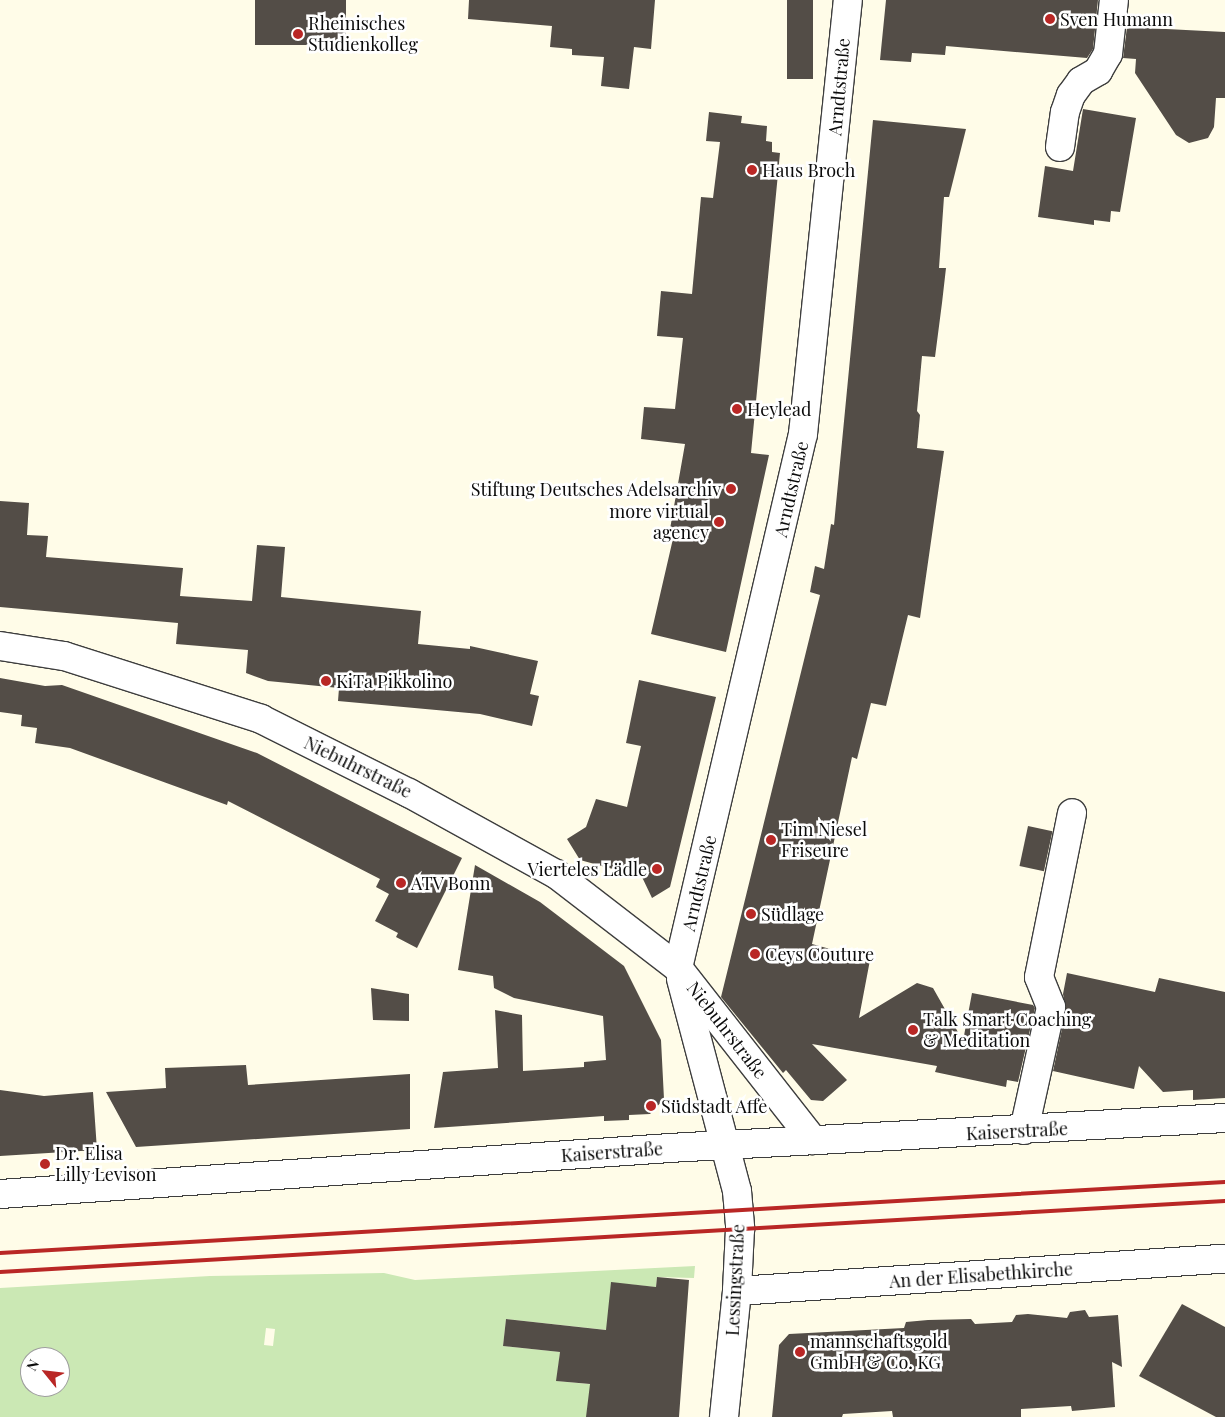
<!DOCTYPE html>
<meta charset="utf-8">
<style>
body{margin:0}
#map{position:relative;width:1225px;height:1417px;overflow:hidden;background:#fffce8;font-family:"Playfair Display",serif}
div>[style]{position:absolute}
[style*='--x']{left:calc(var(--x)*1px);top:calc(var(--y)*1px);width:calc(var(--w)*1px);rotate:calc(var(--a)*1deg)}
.green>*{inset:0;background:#cbe8b4}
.building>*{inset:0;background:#534d47;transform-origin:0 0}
.roads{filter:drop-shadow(1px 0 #3e3e3e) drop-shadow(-1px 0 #3e3e3e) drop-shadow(0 1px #3e3e3e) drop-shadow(0 -1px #3e3e3e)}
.minor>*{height:28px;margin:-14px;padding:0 14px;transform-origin:14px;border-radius:14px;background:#fff}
.rail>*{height:4px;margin:-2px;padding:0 2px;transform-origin:2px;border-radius:2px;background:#b92725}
.dots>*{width:14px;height:14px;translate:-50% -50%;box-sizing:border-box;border:2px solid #fff;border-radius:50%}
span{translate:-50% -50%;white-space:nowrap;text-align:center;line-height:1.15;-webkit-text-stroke:5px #fff;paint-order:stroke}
.poi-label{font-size:18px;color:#0b0b0b}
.left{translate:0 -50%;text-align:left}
.right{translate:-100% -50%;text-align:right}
.street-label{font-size:18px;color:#0b0b0b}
.north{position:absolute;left:20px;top:1347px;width:50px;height:50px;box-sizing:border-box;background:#fff;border:1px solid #9d9d9d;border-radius:50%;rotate:299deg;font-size:14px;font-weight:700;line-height:20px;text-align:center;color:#0b0b0b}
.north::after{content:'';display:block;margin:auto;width:18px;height:22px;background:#b92725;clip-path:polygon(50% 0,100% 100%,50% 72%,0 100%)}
</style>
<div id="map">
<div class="green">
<div style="clip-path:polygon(evenodd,695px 1266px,694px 1278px,657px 1277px,656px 1287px,626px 1284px,607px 1330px,506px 1319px,503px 1346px,560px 1352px,557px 1381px,618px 1387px,597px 1417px,0 1417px,0 1288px,210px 1276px,384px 1273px,415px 1280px,695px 1266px,266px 1328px,275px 1329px,273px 1346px,264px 1345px,266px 1328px,695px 1266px,30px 1357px,60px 1357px,60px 1387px,30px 1387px,30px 1357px)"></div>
</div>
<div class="building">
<div style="left:255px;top:0;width:91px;height:45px"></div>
<div style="clip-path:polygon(469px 0,655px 0,651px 49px,634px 47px,629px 89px,601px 86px,604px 57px,572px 55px,572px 49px,550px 47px,552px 26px,468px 19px)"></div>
<div style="left:787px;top:0;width:26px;height:79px"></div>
<div style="clip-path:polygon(886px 0,1098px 0,1093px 49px,1087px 58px,946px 46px,945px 55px,912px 53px,911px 62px,880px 60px)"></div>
<div style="clip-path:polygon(1127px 27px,1225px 32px,1225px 98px,1216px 98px,1214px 127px,1208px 138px,1189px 143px,1176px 135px,1135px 73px,1136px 59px,1123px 58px)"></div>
<div style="clip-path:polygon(1083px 109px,1136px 118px,1120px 212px,1111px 211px,1110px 222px,1094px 220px,1094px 225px,1038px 217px,1045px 166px,1073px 171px)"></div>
<div style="clip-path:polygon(709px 112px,742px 116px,741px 123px,767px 126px,766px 141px,772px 142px,772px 152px,780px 153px,751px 453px,769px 455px,726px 652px,651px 634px,675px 530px,670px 529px,685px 444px,641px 439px,644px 407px,675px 409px,683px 338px,657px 336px,661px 291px,692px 294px,701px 197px,713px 198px,720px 142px,706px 141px)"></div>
<div style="clip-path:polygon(873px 120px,966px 129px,949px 197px,944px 197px,939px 268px,946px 268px,942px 303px,935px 357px,922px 356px,917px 411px,920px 415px,917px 448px,944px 451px,920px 618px,908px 615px,886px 706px,871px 703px,857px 759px,852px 757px,812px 944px,870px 960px,859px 1018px,917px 983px,933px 988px,963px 1041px,972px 993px,1033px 1005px,1035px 1008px,1018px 1082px,1007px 1080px,1006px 1087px,935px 1072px,937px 1066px,812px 1044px,847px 1080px,823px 1101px,811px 1100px,786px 1070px,783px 1073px,721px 997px,820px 595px,810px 592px,815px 566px,824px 569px,831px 524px,834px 525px)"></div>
<div style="clip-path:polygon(0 501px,29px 503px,27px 535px,48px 536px,46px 557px,183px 568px,180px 596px,252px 601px,257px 545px,285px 547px,281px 597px,421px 611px,418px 644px,470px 649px,470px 646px,538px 661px,530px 694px,539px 696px,532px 726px,480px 714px,338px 701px,339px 688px,268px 681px,246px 673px,248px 650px,176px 644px,178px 623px,0 607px)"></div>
<div style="clip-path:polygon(0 678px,45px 686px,62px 685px,257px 753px,462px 858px,417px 948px,396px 937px,398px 933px,375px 921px,389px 894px,376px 887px,380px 879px,228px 801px,227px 805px,70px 748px,35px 743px,37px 728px,21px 726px,22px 715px,0 712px)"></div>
<div style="clip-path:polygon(639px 680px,716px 697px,670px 887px,652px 898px,642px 877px,580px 860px,567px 839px,586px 827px,596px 799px,627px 807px,641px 746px,626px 743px)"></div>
<div style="left:1028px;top:826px;width:25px;height:41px;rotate:12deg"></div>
<div style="clip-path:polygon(475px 865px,540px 902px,624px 966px,661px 1040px,664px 1099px,650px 1114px,629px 1115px,629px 1120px,604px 1121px,604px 1116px,434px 1128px,443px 1072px,498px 1068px,495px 1010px,522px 1015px,523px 1071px,584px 1067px,584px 1062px,606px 1060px,603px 1016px,514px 998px,494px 988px,493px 976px,458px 970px)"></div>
<div style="clip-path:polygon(1067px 973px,1155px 992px,1159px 978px,1225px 992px,1225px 1098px,1193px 1100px,1193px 1090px,1163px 1092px,1139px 1066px,1134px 1089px,1053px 1071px,1066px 1010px,1063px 994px)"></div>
<div style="clip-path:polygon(371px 988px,409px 994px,409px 1021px,373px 1020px)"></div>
<div style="clip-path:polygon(246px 1065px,248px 1085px,410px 1074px,410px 1129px,136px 1147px,106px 1092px,166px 1088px,165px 1068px)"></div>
<div style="clip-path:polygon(0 1090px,44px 1096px,93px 1092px,97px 1150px,0 1156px)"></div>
<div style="clip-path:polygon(657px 1277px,689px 1280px,679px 1417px,586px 1417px,590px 1384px,556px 1381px,560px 1352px,503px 1346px,506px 1319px,606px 1330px,611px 1282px,656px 1287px)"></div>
<div style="clip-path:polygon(1182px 1304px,1225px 1327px,1225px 1417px,1216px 1417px,1139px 1376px)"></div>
<div style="clip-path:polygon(1085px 1310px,1089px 1317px,1118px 1315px,1122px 1367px,1112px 1362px,1115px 1407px,1072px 1411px,1071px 1406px,1021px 1409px,1021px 1417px,893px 1417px,892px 1411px,843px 1414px,842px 1417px,772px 1417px,779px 1345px,789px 1334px,904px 1328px,906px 1322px,928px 1320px,971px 1319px,975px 1324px,1012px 1322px,1016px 1315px,1028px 1314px,1067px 1318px,1070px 1312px)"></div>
</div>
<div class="roads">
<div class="minor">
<div style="--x:1060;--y:147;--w:35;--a:-82"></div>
<div style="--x:1065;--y:112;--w:18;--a:-71"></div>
<div style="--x:1071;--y:95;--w:17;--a:-54"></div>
<div style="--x:1081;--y:81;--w:20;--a:-30"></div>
<div style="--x:1098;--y:71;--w:20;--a:-60"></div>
<div style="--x:1108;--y:54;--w:54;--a:-83.7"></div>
<div style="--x:0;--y:646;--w:65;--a:8.9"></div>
<div style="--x:64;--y:656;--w:207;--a:17.7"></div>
<div style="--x:261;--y:719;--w:165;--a:26.6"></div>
<div style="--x:409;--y:793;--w:168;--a:28.9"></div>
<div style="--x:556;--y:874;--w:154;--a:37.6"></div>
<div style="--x:678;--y:968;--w:219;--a:51.9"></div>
<div style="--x:678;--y:968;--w:548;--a:-76.83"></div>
<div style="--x:803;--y:434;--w:436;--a:-84.1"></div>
<div style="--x:681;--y:979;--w:219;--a:75.2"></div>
<div style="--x:737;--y:1191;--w:38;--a:85"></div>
<div style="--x:740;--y:1229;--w:62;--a:92.8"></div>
<div style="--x:737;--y:1291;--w:127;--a:95.9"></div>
<div style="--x:1024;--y:1130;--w:126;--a:-77.6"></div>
<div style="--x:1051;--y:1007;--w:32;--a:-112"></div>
<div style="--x:1039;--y:977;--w:167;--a:-78.6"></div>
<div style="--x:0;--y:1194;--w:671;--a:-3.93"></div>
<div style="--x:669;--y:1148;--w:557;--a:-3.09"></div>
<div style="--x:737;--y:1291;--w:489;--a:-3.8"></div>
</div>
</div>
<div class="rail">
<div style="--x:0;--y:1253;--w:1227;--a:-3.32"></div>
<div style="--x:0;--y:1272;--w:1227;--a:-3.32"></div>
</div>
<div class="dots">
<div style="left:1050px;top:19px;background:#b92725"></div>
<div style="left:298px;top:34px;background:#b92725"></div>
<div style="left:752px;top:170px;background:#b92725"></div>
<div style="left:737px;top:409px;background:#b92725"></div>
<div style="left:731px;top:489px;background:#b92725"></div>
<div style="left:719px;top:522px;background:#b92725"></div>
<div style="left:326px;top:681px;background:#b92725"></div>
<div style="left:771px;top:840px;background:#b92725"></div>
<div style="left:657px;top:869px;background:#b92725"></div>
<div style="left:401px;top:883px;background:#b92725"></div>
<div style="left:751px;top:914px;background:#b92725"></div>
<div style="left:755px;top:954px;background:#b92725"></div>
<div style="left:913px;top:1030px;background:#b92725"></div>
<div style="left:651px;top:1106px;background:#b92725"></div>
<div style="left:45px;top:1164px;background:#b92725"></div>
<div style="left:800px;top:1352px;background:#b92725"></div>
</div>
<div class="poi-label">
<span class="left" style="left:1060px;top:19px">Sven Humann</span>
<span class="left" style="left:308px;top:34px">Rheinisches<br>Studienkolleg</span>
<span class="left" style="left:762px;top:170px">Haus Broch</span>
<span class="left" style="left:747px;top:409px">Heylead</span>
<span class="right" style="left:721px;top:489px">Stiftung Deutsches Adelsarchiv</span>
<span class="right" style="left:709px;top:522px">more virtual<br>agency</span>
<span class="left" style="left:336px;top:681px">KiTa Pikkolino</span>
<span class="left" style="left:781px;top:840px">Tim Niesel<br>Friseure</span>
<span class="right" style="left:647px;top:869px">Vierteles Lädle</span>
<span class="left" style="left:411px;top:883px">ATV Bonn</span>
<span class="left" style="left:761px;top:914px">Südlage</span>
<span class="left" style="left:765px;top:954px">Ceys Couture</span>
<span class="left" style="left:923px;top:1030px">Talk Smart Coaching<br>&amp; Meditation</span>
<span class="left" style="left:661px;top:1106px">Südstadt Affe</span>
<span class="left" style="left:55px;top:1164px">Dr. Elisa<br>Lilly Levison</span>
<span class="left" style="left:810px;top:1352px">mannschaftsgold<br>GmbH &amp; Co. KG</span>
</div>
<div class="street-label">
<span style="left:839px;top:87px;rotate:-85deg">Arndtstraße</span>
<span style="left:791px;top:489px;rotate:-77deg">Arndtstraße</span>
<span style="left:358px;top:767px;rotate:26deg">Niebuhrstraße</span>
<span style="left:699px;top:883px;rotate:-77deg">Arndtstraße</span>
<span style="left:727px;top:1030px;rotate:52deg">Niebuhrstraße</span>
<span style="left:1017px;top:1131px;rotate:-3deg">Kaiserstraße</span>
<span style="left:612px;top:1152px;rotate:-4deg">Kaiserstraße</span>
<span style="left:981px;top:1275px;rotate:-4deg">An der Elisabethkirche</span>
<span style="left:735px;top:1280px;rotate:-87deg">Lessingstraße</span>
</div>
<div class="north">N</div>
</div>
